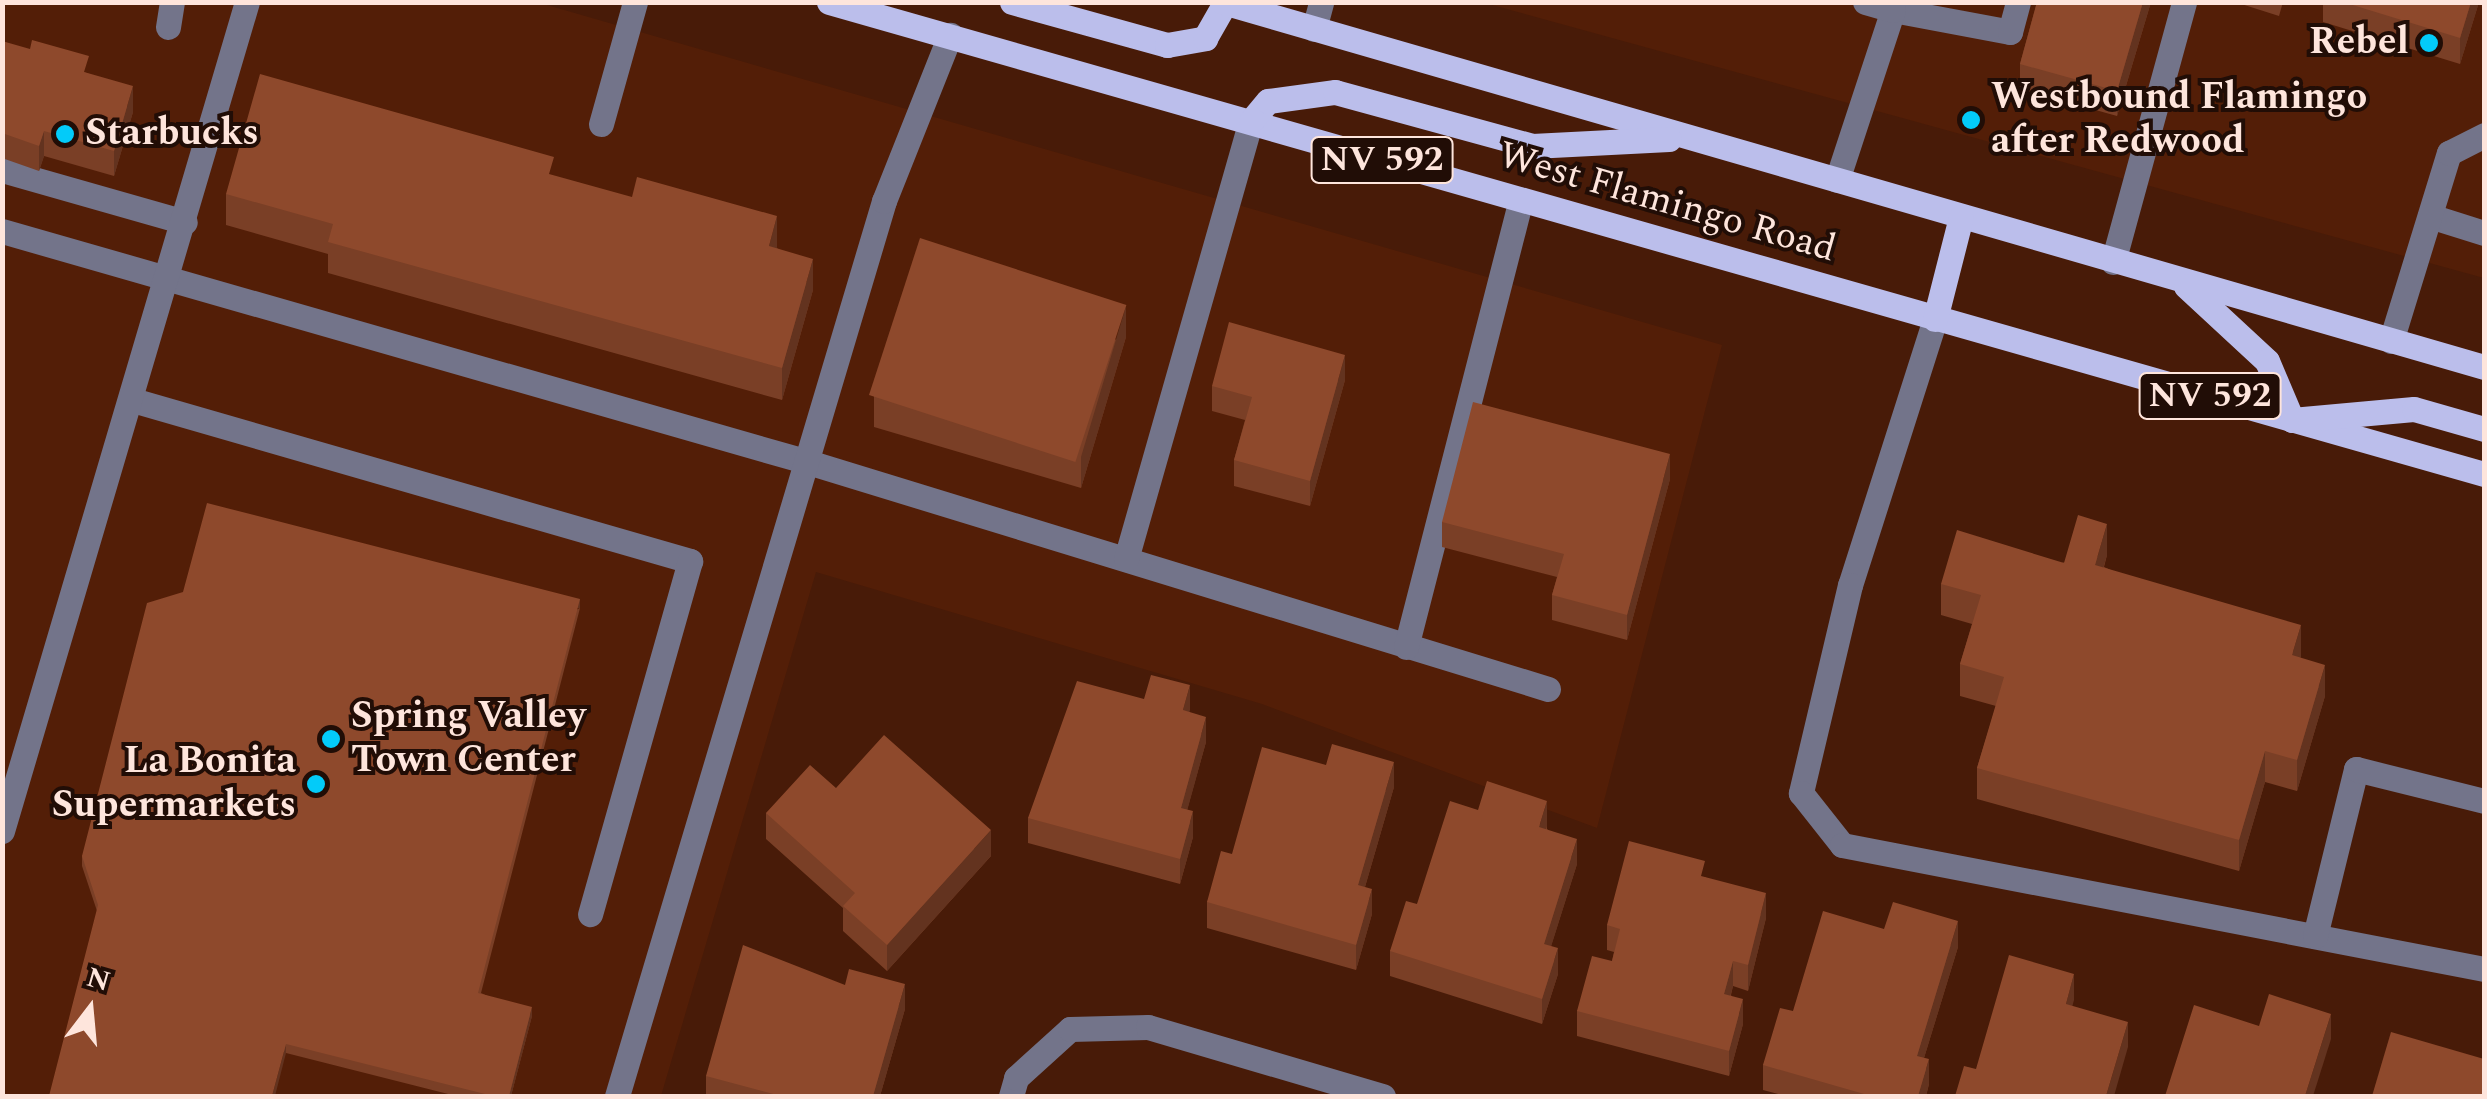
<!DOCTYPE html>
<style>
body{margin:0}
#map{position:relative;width:2487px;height:1099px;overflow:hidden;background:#481b08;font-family:Spectral,serif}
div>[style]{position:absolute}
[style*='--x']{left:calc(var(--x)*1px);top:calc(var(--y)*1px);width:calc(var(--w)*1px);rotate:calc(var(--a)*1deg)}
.built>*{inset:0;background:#531e07}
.minor>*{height:25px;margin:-12.5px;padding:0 12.5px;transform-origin:12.5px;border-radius:12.5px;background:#73748a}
.major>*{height:25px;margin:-12.5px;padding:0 12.5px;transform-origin:12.5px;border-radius:12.5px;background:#bbbeeb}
.wall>*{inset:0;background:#7a3f26}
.shaded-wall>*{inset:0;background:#63331f;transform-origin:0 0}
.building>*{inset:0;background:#8e492c;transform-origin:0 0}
.dots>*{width:28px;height:28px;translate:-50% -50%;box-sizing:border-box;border:5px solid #210d06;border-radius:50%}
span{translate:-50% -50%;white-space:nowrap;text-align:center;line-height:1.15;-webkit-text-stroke:8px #210d06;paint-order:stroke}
.shield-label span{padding:2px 8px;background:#210d06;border:2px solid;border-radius:8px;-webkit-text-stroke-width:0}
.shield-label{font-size:35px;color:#fee5dc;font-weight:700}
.poi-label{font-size:38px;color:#fee5dc;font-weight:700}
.right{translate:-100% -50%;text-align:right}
.left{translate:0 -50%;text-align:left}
.street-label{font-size:38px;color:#fee5dc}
.frame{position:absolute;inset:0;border:5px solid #fee5dc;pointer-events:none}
.north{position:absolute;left:40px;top:959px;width:100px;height:100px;-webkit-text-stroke:8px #210d06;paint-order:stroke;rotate:16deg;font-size:28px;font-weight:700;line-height:40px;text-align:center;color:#fee5dc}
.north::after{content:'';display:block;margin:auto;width:35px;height:45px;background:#fee5dc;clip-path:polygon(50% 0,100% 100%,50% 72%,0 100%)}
</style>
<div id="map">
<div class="built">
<div style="clip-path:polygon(2px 3px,540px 3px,1722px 345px,1597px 828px,1262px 704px,816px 572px,661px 1096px,3px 1096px)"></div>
<div style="clip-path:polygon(1485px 3px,2484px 3px,2484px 278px)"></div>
</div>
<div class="minor">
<div style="--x:1896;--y:2;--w:9;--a:111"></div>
<div style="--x:1893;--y:10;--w:119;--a:10.6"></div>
<div style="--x:2010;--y:32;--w:31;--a:-75"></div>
<div style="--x:168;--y:27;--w:25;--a:-81"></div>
<div style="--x:1314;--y:29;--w:28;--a:-75"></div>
<div style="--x:601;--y:124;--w:127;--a:-74.4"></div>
<div style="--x:2;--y:170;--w:190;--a:15.9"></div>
<div style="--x:1837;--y:180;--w:179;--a:-71.8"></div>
<div style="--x:1893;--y:10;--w:29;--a:-164"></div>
<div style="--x:2430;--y:216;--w:57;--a:17.5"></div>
<div style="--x:2;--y:231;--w:838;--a:15.99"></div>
<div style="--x:808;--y:462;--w:774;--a:17.05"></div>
<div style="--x:2113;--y:262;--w:270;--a:-74.7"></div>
<div style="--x:1935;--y:319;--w:279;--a:107.7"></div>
<div style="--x:1850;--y:585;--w:214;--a:103.3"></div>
<div style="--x:1801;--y:793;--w:66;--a:51.7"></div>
<div style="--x:1842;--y:845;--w:654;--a:10.93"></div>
<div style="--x:2391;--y:341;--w:197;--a:-72.9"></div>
<div style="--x:2449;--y:153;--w:39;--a:-27"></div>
<div style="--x:136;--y:401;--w:577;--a:16.11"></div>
<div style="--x:690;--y:561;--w:367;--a:105.8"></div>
<div style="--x:1126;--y:559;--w:455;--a:-74.1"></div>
<div style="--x:1406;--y:647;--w:462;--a:-75.6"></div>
<div style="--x:2;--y:831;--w:864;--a:-73.54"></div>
<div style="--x:2315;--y:936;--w:172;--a:-76.2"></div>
<div style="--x:2356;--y:769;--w:132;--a:14"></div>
<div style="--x:617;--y:1096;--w:934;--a:-73.39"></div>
<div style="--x:884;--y:201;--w:179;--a:-68.3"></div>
<div style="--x:1011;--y:1096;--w:19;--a:-74"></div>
<div style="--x:1016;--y:1078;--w:73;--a:-42.2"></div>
<div style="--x:1070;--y:1029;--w:78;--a:-1.5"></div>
<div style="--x:1148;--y:1027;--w:245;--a:16.4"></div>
</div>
<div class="major">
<div style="--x:829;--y:2;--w:1721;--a:15.92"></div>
<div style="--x:1012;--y:2;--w:161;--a:15.5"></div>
<div style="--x:1167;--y:45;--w:39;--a:-10"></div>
<div style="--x:1205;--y:38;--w:40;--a:-60.3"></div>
<div style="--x:1223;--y:2;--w:1313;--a:16.14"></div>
<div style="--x:1251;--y:121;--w:26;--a:-50"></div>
<div style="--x:1268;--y:101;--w:68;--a:-7.7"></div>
<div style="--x:1335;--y:92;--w:204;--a:15.3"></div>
<div style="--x:1532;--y:146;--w:137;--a:-2.9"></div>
<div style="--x:2186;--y:286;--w:110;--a:42.8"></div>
<div style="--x:2267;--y:361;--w:64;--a:67"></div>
<div style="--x:2292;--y:420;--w:122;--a:-5.2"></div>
<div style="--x:2414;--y:409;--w:73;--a:15.9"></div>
<div style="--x:1935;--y:319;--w:105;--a:-75.7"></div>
</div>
<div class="wall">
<div style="clip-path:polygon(2037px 2px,2151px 2px,2117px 116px,2020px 89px,2020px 64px)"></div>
<div style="clip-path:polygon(2235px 2px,2283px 2px,2279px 16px)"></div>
<div style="clip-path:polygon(2323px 2px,2479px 2px,2460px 64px,2323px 22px)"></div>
<div style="clip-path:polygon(2px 41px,89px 74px,133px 112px,114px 176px,44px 156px,39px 171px,2px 158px)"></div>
<div style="clip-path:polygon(554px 176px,777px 248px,813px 290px,782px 400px,328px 273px,328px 254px,226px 225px,226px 194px)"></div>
<div style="clip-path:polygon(1126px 337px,1081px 488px,874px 427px,874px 396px)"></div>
<div style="clip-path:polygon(1345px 380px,1310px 506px,1234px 486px,1234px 460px,1245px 420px,1212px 411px,1212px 386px)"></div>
<div style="clip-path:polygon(1670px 479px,1627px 640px,1552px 620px,1552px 595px,1557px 577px,1442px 547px,1442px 522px)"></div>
<div style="clip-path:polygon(2107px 555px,2104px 567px,2301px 656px,2300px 658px,2325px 696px,2297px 791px,2265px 782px,2239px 871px,1977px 799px,1977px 768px,1996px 706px,1960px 696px,1960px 664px,1972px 624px,1941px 615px,1941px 584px)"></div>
<div style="clip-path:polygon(580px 608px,481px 993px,532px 1016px,511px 1096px,456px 1096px,286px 1053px,97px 911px,82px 866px,82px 856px)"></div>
<div style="clip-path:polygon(1189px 712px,1206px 742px,1187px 810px,1193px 837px,1180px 884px,1028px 843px,1028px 818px)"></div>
<div style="clip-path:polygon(1394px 787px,1365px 887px,1372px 914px,1356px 970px,1207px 928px,1207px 902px,1232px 854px)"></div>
<div style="clip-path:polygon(836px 788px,991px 856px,887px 971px,843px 931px,843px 908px,766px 839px,766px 813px)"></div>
<div style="clip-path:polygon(1478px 810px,1547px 826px,1547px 829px,1577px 864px,1551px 946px,1558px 974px,1542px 1024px,1390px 976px,1390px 951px,1417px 904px)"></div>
<div style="clip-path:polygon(1705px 877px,1766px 918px,1748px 991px,1733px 986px,1731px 995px,1743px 1024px,1729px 1076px,1577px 1036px,1577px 1011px,1612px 961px,1614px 952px,1607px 950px,1607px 925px)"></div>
<div style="clip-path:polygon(1884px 929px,1958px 947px,1924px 1058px,1929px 1084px,1926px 1096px,1786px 1096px,1763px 1090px,1763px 1065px,1793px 1011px)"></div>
<div style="clip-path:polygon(845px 985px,905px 1009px,880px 1096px,706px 1096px,706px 1076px)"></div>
</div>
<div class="shaded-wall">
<div style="clip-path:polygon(2143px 2px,2151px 2px,2117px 116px,2117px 91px)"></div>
<div style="clip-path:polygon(2471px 2px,2479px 2px,2460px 64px,2460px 38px)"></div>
<div style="clip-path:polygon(133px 86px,133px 112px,114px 176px,114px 151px)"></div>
<div style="clip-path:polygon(44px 131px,44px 156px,39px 171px,39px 146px)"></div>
<div style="clip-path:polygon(777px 216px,777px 247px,769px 277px,769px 246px)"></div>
<div style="clip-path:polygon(813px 259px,813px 290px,782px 400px,782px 368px)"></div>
<div style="clip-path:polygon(1126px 306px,1126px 337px,1081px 488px,1081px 457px)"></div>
<div style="clip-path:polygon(1345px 355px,1345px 380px,1310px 506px,1310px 481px)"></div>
<div style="clip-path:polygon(1670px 454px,1670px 479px,1627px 640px,1627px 615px)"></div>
<div style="clip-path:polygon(2107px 524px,2107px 555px,2095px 596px,2095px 565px)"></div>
<div style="left:580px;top:599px;width:9px;height:407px;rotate:90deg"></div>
<div style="clip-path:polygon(2301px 625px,2301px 656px,2292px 686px,2292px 655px)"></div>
<div style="clip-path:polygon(2325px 665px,2325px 696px,2297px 791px,2297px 760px)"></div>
<div style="clip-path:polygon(1190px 685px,1190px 710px,1183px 736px,1183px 710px)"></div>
<div style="clip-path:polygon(1206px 717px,1206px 742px,1181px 833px,1181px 808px)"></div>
<div style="clip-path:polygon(2265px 751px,2265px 782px,2239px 871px,2239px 840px)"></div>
<div style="clip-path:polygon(1394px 762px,1394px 787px,1358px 911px,1358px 885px)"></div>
<div style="clip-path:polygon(1547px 801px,1547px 826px,1539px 852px,1539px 827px)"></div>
<div style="clip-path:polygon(1193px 811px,1193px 837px,1180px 884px,1180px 859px)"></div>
<div style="clip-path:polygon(991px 830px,991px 856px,887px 971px,887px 945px)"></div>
<div style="clip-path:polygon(1577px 839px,1577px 864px,1544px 969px,1544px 944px)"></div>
<div style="clip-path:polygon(1372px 889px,1372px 914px,1356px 970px,1356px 945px)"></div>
<div style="clip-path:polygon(1766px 893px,1766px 918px,1748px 991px,1748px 965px)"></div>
<div style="clip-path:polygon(1958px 921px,1958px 947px,1917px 1081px,1917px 1056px)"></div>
<div style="clip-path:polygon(1558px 948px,1558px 974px,1542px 1024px,1542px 999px)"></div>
<div style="clip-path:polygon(1733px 961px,1733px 986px,1724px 1019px,1724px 994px)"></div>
<div style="clip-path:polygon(2074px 974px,2074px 1000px,2066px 1030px,2066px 1004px)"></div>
<div style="clip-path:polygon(905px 984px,905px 1009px,880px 1096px,873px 1096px)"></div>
<div style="clip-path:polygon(1743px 999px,1743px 1024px,1729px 1076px,1729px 1051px)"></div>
<div style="clip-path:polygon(532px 1007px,532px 1016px,511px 1096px,509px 1096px)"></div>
<div style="clip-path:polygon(2331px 1014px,2331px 1039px,2313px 1096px,2305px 1096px)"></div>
<div style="clip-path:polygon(2128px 1022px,2128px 1047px,2114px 1096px,2106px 1096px)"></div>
<div style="clip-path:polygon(286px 1044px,286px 1053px,275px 1096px,272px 1096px)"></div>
<div style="clip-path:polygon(1929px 1059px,1929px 1084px,1926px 1096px,1918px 1096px)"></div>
</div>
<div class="building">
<div style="clip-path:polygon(2037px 2px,2143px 2px,2117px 91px,2020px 64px)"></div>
<div style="clip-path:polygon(2343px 2px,2471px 2px,2460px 38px)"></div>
<div style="clip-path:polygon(32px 40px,89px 56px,84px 72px,133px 86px,114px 151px,44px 131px,39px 146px,2px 133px,2px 41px,30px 49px)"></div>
<div style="clip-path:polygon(260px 74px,554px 157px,549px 174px,632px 197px,637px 177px,777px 216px,769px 246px,813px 259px,782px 368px,328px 242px,333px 224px,226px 194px)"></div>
<div style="left:920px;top:238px;width:217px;height:165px;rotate:18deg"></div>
<div style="clip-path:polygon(1229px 322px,1345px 355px,1310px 481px,1234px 460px,1252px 397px,1212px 386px)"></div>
<div style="clip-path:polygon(1473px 402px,1670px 454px,1627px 615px,1552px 595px,1564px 554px,1442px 522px)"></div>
<div style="clip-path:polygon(207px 503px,580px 599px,478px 993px,532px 1007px,509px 1096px,493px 1096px,286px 1044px,272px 1096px,49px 1096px,98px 905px,82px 856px,147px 603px,183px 592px)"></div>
<div style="clip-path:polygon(2078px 515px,2107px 524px,2095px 565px,2301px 625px,2292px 655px,2325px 665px,2297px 760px,2265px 751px,2239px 840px,1977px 768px,2004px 677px,1960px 664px,1981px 595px,1941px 584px,1957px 530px,2064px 563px)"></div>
<div style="clip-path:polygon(1151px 675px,1190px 685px,1183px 710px,1206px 717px,1181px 808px,1193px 811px,1180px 859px,1028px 818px,1077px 681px,1144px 699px)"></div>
<div style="clip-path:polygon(884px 735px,991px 830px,887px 945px,843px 906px,855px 893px,766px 813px,810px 765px,836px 788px)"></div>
<div style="clip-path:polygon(1332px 744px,1394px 762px,1358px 885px,1372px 889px,1356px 945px,1207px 902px,1221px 851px,1232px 854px,1262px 747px,1326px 765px)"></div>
<div style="clip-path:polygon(1487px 781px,1547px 801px,1539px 827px,1577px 839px,1544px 944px,1558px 948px,1542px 999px,1390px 951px,1406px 901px,1417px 904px,1450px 801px,1478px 810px)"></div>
<div style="clip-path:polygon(1629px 841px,1705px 861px,1701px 876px,1766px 893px,1748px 965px,1733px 961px,1724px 994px,1743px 999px,1729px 1051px,1577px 1011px,1592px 956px,1612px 961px,1620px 929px,1607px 925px)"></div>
<div style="clip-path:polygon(1893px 902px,1958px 921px,1917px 1056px,1929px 1059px,1918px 1096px,1871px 1096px,1763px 1065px,1780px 1008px,1793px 1011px,1823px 911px,1884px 929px)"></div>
<div style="clip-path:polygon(743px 945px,845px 985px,849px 969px,905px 984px,873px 1096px,781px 1096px,706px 1076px)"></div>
<div style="clip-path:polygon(2009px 955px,2074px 974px,2066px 1004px,2128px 1022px,2106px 1096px,1955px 1096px,1964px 1066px,1976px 1069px)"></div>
<div style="clip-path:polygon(2269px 994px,2331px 1014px,2305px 1096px,2165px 1096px,2194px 1005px,2259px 1026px)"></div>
<div style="clip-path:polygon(2391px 1032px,2484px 1059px,2484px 1096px,2372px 1096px)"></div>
</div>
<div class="dots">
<div style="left:2429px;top:43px;background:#03cbf9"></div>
<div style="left:1971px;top:120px;background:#03cbf9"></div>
<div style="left:65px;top:134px;background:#03cbf9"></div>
<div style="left:331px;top:739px;background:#03cbf9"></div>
<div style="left:316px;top:784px;background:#03cbf9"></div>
</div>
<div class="shield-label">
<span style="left:1382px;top:160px">NV 592</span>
<span style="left:2210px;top:396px">NV 592</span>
</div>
<div class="poi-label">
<span class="right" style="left:2409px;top:43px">Rebel</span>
<span class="left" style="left:1991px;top:120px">Westbound Flamingo<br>after Redwood</span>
<span class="left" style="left:85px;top:134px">Starbucks</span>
<span class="left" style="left:351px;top:739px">Spring Valley<br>Town Center</span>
<span class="right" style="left:296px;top:784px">La Bonita<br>Supermarkets</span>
</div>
<div class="street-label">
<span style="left:1667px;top:203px;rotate:16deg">West Flamingo Road</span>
</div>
<div class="frame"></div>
<div class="north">N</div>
</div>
